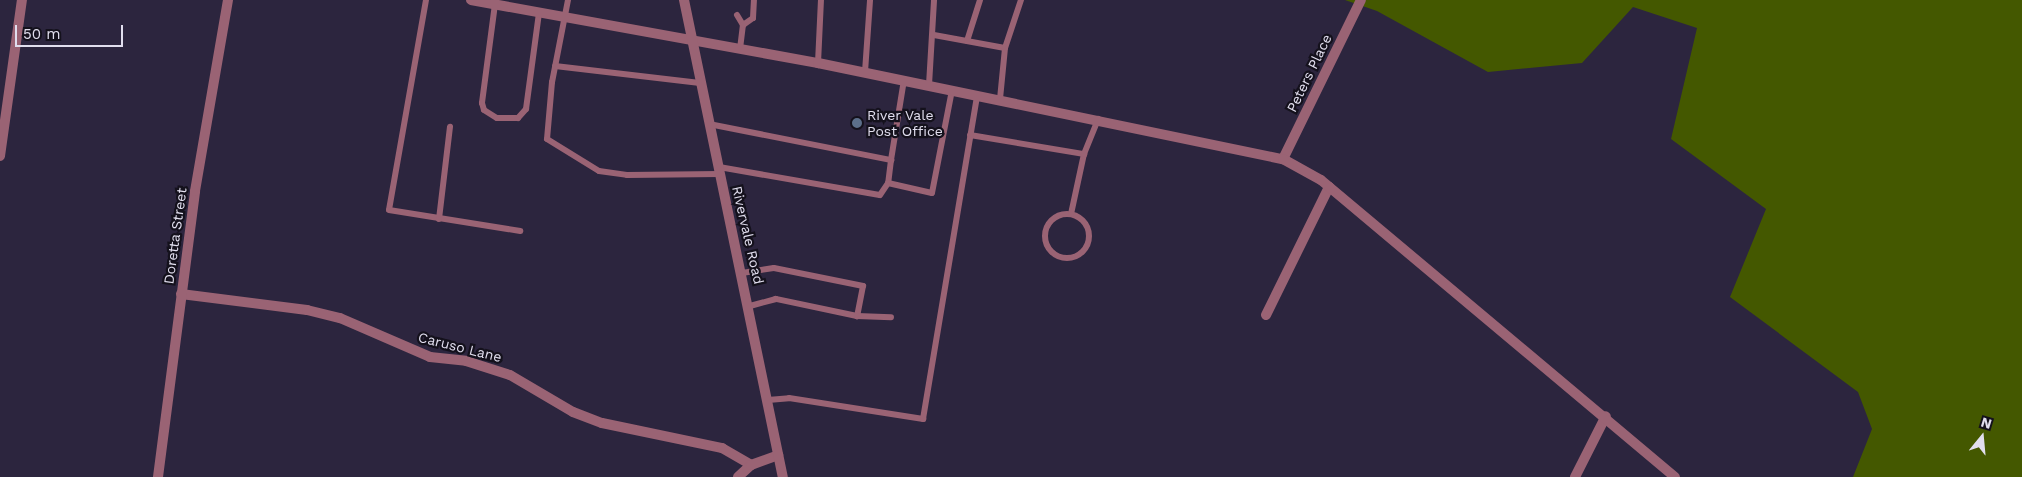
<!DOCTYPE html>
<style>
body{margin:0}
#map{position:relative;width:2022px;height:477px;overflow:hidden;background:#2c253e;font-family:"Work Sans",sans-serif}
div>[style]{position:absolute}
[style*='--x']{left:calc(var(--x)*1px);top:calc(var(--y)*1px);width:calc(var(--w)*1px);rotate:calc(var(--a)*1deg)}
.forest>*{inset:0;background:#445800}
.service>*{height:6px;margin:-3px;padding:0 3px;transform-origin:3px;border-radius:3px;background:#9a6374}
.service>.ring{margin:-3px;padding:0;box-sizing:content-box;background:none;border:6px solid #9a6374;border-radius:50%}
.minor>*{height:10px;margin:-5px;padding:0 5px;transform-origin:5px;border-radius:5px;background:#9a6374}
.tertiary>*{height:10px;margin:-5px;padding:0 5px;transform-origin:5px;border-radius:5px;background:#9a6374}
.dots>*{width:14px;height:14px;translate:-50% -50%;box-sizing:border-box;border:2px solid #14111c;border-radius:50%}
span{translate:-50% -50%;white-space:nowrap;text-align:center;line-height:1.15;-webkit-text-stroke:4.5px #14111c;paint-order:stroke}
.street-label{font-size:14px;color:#e1deee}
.poi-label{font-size:14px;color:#e1deee}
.left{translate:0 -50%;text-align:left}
.north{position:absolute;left:1957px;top:412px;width:50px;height:50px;-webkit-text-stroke:4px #14111c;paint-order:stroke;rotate:17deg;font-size:14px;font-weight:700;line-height:20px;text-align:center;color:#e1deee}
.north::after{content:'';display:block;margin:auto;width:18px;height:22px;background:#e1deee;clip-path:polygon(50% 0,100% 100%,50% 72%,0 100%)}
.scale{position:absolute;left:15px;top:25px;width:108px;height:22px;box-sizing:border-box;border:2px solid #e1deee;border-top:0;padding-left:6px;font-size:15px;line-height:18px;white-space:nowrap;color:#e1deee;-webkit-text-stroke:4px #14111c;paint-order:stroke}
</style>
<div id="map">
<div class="forest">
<div style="clip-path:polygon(1345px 0,2022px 0,2022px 477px,1853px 477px,1872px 429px,1858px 392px,1730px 297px,1766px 209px,1671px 139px,1697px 28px,1633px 7px,1582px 63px,1488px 72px,1377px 11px)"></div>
</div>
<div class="service">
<div style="--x:426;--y:0;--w:213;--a:100"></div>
<div style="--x:389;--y:210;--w:133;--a:9.1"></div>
<div style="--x:568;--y:0;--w:84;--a:101"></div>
<div style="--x:552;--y:82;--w:57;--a:95"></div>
<div style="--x:547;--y:139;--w:61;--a:31.6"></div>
<div style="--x:599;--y:171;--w:28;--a:8"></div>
<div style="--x:627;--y:175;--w:93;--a:-0.6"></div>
<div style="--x:495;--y:4;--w:100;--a:97.5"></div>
<div style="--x:482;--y:103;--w:7;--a:74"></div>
<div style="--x:484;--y:110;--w:15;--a:32"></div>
<div style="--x:497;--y:118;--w:21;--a:0"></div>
<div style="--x:518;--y:118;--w:12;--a:-48"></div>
<div style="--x:526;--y:109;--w:97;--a:-82.3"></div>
<div style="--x:737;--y:15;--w:12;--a:59"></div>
<div style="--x:934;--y:35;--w:72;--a:10.4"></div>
<div style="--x:967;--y:41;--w:43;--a:-72.4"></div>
<div style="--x:740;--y:49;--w:24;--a:-83"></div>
<div style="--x:743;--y:25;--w:12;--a:-35"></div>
<div style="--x:753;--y:18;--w:18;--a:-87"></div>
<div style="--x:818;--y:63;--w:63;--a:-87.3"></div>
<div style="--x:555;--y:66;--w:146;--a:6.7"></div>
<div style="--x:865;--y:72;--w:72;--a:-86"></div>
<div style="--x:929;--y:85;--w:85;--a:-86.6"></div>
<div style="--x:1000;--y:99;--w:51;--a:-84.4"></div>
<div style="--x:1005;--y:48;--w:51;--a:-71.6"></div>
<div style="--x:709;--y:124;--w:186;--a:11.2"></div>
<div style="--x:891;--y:160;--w:23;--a:97"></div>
<div style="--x:888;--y:183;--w:45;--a:12.8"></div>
<div style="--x:932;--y:193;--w:105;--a:-79"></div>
<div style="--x:970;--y:135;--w:116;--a:9.5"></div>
<div style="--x:891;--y:160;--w:81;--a:-80.8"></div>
<div style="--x:719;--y:167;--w:163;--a:9.9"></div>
<div style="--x:880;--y:195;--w:14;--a:-56"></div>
<div class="ring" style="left:1045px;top:214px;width:38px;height:38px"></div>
<div style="--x:1071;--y:214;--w:61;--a:-77.8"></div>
<div style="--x:1084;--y:154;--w:38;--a:-68"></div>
<div style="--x:439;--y:219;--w:93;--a:-83.2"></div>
<div style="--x:742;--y:273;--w:32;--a:-9"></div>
<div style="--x:774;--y:268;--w:91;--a:11.4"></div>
<div style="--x:863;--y:286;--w:31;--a:101"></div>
<div style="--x:857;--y:316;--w:83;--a:-168.1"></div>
<div style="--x:776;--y:299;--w:27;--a:165"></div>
<div style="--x:857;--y:316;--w:34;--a:2"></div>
<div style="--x:768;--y:400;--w:21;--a:-5"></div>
<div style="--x:789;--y:398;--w:136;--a:8.9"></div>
<div style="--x:923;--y:419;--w:328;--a:-80.5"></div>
</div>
<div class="minor">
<div style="--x:0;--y:156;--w:158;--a:-82"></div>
<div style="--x:1283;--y:159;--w:177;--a:-63.9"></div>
<div style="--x:181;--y:294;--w:127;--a:7.2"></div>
<div style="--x:307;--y:310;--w:34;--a:14"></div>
<div style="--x:340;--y:318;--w:98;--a:23.4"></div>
<div style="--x:430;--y:357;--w:36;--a:6"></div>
<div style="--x:466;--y:361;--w:46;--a:17.7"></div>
<div style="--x:510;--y:375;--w:73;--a:30.4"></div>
<div style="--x:573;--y:412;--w:31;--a:21"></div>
<div style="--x:602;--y:423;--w:123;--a:11.8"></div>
<div style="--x:722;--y:448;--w:34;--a:30"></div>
<div style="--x:1266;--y:315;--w:143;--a:-63.8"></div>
<div style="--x:158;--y:477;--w:288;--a:-82.6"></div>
<div style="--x:195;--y:191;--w:194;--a:-80.2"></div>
<div style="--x:738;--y:477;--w:18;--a:-43"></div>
<div style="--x:751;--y:465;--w:29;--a:-20"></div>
<div style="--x:1575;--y:477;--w:68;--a:-63.1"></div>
</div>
<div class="tertiary">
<div style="--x:471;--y:0;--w:353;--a:10.3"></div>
<div style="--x:818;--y:63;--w:475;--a:11.7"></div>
<div style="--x:1283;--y:159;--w:43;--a:28.9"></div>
<div style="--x:1321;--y:180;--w:462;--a:40"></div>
<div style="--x:684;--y:0;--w:487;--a:78.3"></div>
</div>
<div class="dots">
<div style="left:857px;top:123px;background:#5c6f8a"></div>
</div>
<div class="street-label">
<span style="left:1309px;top:73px;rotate:-64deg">Peters Place</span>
<span style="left:748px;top:235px;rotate:77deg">Rivervale Road</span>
<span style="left:175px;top:236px;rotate:-82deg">Doretta Street</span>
<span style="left:460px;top:347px;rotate:14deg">Caruso Lane</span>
</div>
<div class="poi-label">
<span class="left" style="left:867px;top:123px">River Vale<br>Post Office</span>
</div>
<div class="north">N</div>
<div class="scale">50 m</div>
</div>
